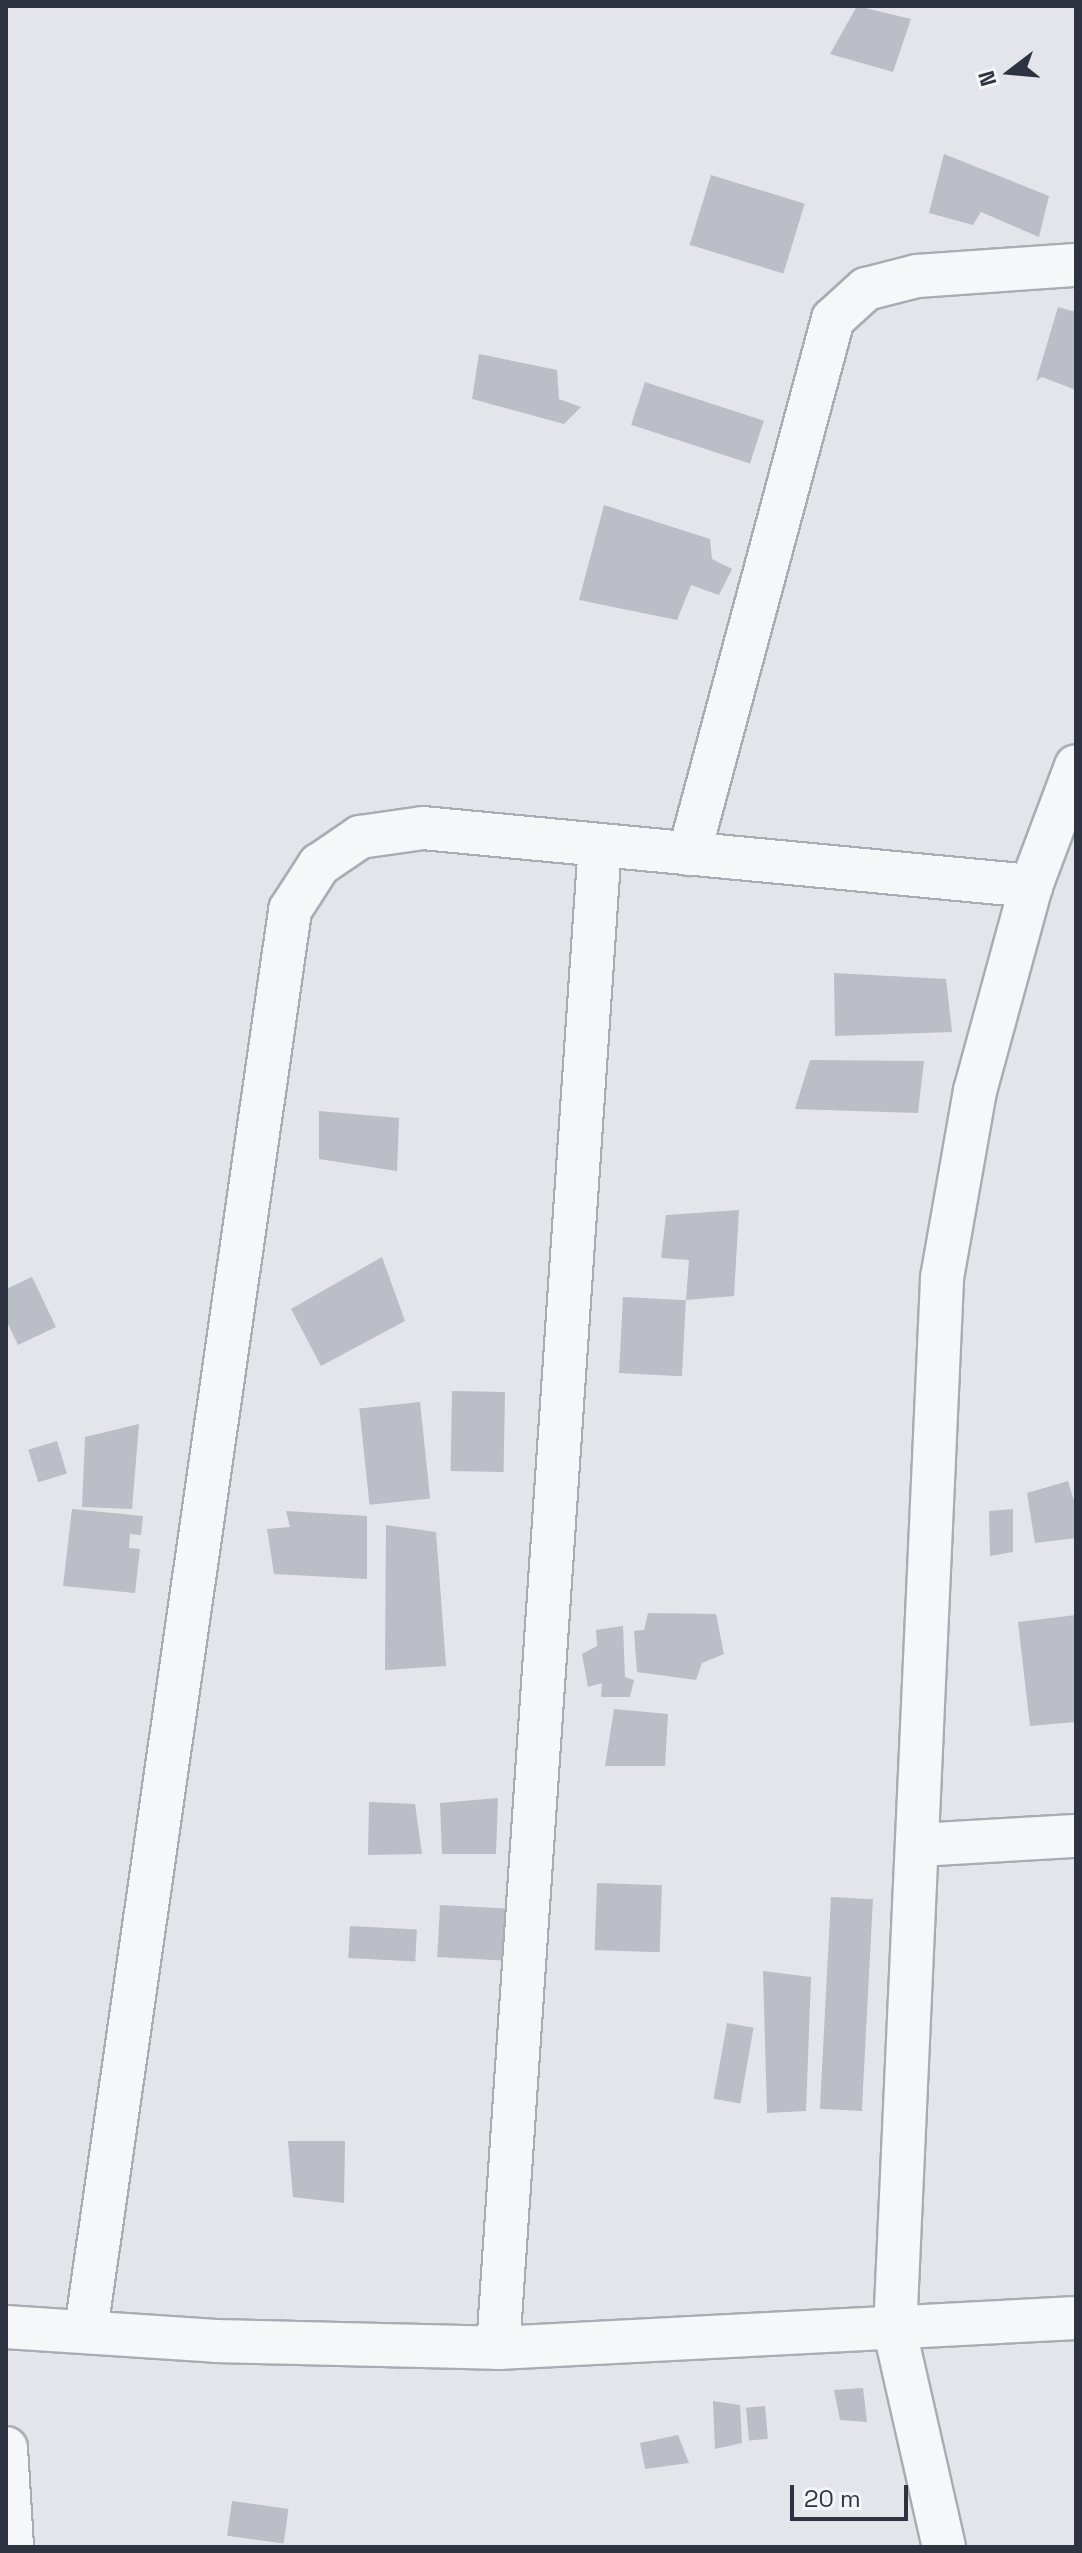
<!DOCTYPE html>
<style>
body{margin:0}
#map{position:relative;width:1082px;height:2553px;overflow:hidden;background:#e3e5ea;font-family:"Space Grotesk",sans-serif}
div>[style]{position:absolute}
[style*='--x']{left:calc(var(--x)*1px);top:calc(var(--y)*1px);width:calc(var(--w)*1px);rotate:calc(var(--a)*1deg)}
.building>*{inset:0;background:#bbbec6;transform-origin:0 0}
.roads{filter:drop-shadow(2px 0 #a9acb4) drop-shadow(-2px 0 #a9acb4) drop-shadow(0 2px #a9acb4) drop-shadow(0 -2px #a9acb4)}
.minor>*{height:42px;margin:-21px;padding:0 21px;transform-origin:21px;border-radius:21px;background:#f6f7f9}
span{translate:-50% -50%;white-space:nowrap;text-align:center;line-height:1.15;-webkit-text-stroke:7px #f3f4f7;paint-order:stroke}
.frame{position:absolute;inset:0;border:8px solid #2d3340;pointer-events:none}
.north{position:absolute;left:970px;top:32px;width:80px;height:80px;-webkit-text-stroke:6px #f3f4f7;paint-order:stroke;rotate:254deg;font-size:22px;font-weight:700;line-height:32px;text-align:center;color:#2d3340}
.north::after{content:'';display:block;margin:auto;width:28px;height:36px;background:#2d3340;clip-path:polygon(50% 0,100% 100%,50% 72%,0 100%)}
.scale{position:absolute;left:790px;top:2485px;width:118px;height:36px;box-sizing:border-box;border:4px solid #2d3340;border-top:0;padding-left:10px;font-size:24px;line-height:28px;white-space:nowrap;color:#2d3340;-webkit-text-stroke:6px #f3f4f7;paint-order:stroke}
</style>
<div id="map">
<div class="building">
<div style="clip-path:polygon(857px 6px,911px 19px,893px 72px,830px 54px)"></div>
<div style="clip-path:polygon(944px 154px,1049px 196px,1039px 237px,981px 212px,973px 225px,929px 213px)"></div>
<div style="left:711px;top:175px;width:98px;height:73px;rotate:17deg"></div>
<div style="clip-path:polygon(1058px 307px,1076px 312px,1076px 390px,1042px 377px,1036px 381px)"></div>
<div style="clip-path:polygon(479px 354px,557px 370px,559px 399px,581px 407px,564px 424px,472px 399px)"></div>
<div style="left:645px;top:382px;width:125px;height:45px;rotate:18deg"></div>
<div style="clip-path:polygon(604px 505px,710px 539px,712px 559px,732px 569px,719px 595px,691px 585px,677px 620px,579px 600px)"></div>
<div style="clip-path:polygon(834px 973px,946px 979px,952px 1032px,835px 1036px)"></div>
<div style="clip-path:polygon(810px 1060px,924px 1061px,918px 1113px,795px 1109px)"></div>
<div style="clip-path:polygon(319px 1111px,399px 1118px,397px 1171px,319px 1159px)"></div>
<div style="clip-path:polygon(739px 1210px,734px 1296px,686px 1300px,689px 1260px,661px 1258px,666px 1215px)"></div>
<div style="clip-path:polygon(382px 1257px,405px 1321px,321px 1366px,291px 1309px)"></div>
<div style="clip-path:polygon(32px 1277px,56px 1327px,18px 1345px,6px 1320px,6px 1289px)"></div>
<div style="left:623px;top:1297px;width:63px;height:76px;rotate:3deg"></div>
<div style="left:452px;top:1391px;width:53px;height:80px;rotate:1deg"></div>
<div style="left:420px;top:1402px;width:97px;height:61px;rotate:84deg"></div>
<div style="clip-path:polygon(139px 1424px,132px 1509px,82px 1507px,85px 1437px)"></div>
<div style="left:57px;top:1441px;width:34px;height:30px;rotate:73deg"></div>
<div style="clip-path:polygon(1068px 1481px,1076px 1507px,1076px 1538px,1035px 1543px,1027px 1493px)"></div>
<div style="clip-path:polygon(72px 1509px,143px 1516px,141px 1535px,130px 1534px,129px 1548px,140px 1549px,135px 1593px,63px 1586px)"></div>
<div style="clip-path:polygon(1013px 1509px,1013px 1552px,990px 1556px,989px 1511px)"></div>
<div style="clip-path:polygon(286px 1511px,367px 1516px,367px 1579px,274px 1574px,267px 1529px,290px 1527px)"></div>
<div style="clip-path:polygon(386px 1525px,436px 1532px,446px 1666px,385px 1670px)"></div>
<div style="clip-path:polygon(648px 1613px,716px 1614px,724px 1654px,702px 1663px,696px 1680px,637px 1672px,634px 1631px,644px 1630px)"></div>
<div style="clip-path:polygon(1076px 1615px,1076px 1722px,1030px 1726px,1018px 1622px)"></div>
<div style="clip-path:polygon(623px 1626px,625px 1677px,634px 1680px,630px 1697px,601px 1697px,602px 1683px,588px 1687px,582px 1654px,597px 1646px,596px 1630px)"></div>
<div style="clip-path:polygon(614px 1709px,668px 1714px,665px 1766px,605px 1766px)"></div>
<div style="clip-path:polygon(498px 1798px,496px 1854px,442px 1854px,440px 1803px)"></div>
<div style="clip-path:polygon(369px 1802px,415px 1804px,422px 1854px,368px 1855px)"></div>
<div style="left:597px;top:1883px;width:65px;height:67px;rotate:2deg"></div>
<div style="left:831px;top:1897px;width:42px;height:212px;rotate:3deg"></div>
<div style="left:440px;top:1905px;width:66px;height:52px;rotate:3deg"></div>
<div style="left:350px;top:1926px;width:67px;height:32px;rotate:3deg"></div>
<div style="clip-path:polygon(763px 1971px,811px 1977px,806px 2111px,767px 2113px)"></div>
<div style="left:727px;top:2023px;width:27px;height:77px;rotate:10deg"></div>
<div style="clip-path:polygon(288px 2141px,345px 2141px,344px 2203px,293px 2197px)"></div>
<div style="clip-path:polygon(863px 2388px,867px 2422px,840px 2420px,834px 2390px)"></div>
<div style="clip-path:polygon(713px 2401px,740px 2405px,742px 2443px,715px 2449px)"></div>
<div style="left:765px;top:2406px;width:33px;height:19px;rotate:85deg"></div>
<div style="clip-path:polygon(678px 2435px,689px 2463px,645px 2469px,640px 2443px)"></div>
<div style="left:232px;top:2501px;width:57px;height:35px;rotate:8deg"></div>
</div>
<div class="roads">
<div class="minor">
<div style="--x:689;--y:854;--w:554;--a:-74.94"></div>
<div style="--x:833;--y:319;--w:45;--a:-42.3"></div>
<div style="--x:866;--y:289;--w:53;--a:-14.3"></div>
<div style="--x:917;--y:276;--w:159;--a:-4"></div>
<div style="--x:918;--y:1845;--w:158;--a:-3.3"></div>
<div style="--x:6;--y:2327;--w:210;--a:3.8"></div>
<div style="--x:216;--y:2341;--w:282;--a:1.4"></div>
<div style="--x:498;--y:2348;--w:579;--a:-2.97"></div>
<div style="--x:86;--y:2330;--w:1435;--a:-81.82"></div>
<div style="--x:290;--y:910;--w:54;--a:-57.2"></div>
<div style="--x:319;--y:865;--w:50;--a:-34.3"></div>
<div style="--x:360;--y:837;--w:64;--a:-8.1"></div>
<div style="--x:423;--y:828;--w:611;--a:5.45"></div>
<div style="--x:498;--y:2348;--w:1506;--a:-86.12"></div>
<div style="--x:6;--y:2448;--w:99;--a:86.5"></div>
<div style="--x:944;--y:2547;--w:221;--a:-102.8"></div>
<div style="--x:895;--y:2331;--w:1054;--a:-87.44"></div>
<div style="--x:942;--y:1278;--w:190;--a:-80"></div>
<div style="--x:975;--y:1091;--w:213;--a:-74.7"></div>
<div style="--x:1031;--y:886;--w:128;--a:-69.4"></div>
</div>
</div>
<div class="frame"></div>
<div class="north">N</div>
<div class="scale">20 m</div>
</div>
